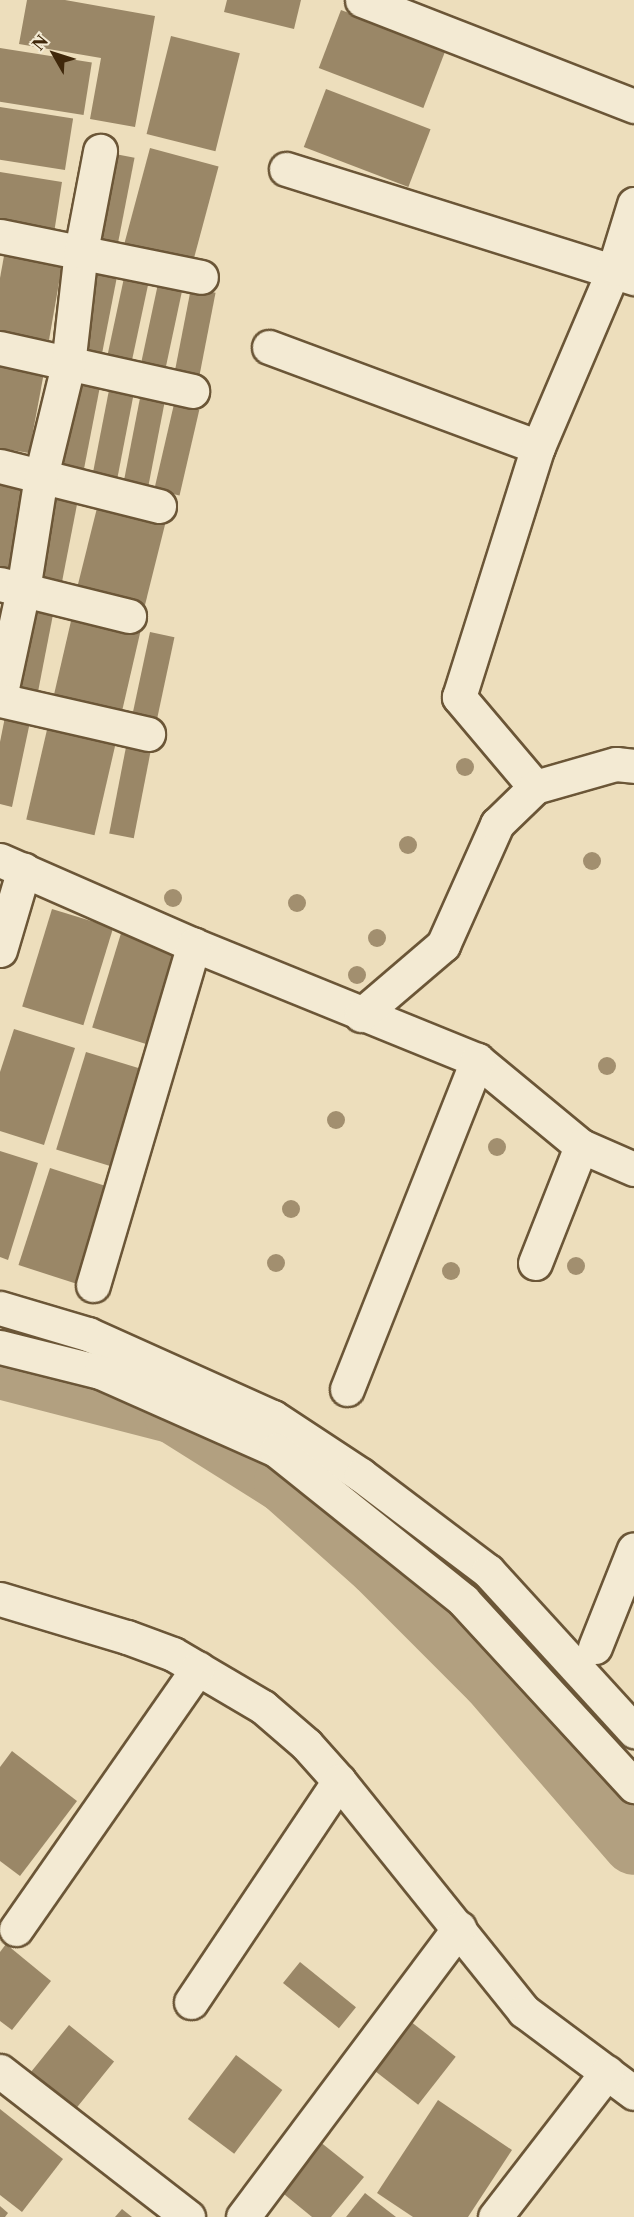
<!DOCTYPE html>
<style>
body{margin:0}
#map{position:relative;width:634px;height:2217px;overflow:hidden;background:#eddebc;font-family:"Libre Caslon Text",serif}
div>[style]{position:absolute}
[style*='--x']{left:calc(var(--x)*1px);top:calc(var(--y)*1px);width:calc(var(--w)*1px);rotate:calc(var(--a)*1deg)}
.river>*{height:63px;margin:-31.5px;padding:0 31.5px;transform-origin:31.5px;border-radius:31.5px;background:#b2a080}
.building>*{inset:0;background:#9a8767;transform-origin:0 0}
.roads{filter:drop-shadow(2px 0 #6b5637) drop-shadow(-2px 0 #6b5637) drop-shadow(0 2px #6b5637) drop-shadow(0 -2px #6b5637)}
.minor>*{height:33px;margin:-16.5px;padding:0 16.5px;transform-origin:16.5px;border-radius:16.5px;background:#f3ead3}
.trees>*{width:18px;height:18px;margin:-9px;border-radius:50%;background:#a28f6f}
span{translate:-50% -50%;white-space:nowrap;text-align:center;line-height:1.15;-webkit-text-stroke:6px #f3ead3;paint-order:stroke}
.north{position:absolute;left:24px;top:24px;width:60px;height:60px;-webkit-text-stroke:4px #f3ead3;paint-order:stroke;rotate:309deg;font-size:16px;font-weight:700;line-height:24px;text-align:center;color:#40280b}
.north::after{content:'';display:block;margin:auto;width:21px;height:27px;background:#40280b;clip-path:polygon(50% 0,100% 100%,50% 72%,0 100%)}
</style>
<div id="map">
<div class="river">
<div style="--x:0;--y:1367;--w:180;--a:14.5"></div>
<div style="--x:174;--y:1412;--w:131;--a:32.2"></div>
<div style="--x:285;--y:1482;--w:125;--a:41.7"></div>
<div style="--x:378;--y:1565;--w:160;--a:45"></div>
<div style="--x:491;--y:1678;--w:218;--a:49.1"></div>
</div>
<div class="building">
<div style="clip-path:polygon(27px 0,65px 0,155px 16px,135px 127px,90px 119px,101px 58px,19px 44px)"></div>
<div style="clip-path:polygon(227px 0,301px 0,294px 29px,224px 12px)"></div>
<div style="left:341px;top:10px;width:112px;height:62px;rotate:21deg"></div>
<div style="left:171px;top:36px;width:71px;height:101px;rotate:14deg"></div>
<div style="left:0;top:48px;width:93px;height:53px;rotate:9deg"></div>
<div style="left:326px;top:89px;width:112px;height:62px;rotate:21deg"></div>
<div style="left:0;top:107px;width:74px;height:52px;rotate:9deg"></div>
<div style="left:150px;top:148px;width:71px;height:101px;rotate:15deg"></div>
<div style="left:110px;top:153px;width:25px;height:88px;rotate:11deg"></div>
<div style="clip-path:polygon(0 172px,62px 182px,54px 233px,0 224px)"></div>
<div style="clip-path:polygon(6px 245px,64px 254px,49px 340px,0 332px,0 278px)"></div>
<div style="left:93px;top:269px;width:25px;height:87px;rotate:11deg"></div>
<div style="left:125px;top:273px;width:25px;height:87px;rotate:12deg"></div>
<div style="left:159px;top:279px;width:25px;height:88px;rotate:12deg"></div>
<div style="left:191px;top:288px;width:25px;height:87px;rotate:11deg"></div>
<div style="clip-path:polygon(0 359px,45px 367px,29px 453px,0 448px)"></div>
<div style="left:75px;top:384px;width:25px;height:88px;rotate:11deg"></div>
<div style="left:109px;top:390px;width:25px;height:88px;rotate:11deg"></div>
<div style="left:140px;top:398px;width:25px;height:87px;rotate:11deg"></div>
<div style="left:174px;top:404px;width:26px;height:88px;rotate:13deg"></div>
<div style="clip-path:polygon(0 480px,31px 485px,15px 571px,0 568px)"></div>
<div style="left:53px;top:497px;width:25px;height:87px;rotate:11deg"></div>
<div style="left:99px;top:500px;width:70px;height:102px;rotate:14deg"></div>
<div style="left:29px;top:607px;width:25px;height:88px;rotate:11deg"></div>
<div style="left:74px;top:608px;width:70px;height:101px;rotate:13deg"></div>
<div style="left:150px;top:632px;width:25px;height:87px;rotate:12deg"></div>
<div style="clip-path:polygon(5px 717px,30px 722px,12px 807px,0 804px,0 742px)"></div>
<div style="left:49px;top:721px;width:70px;height:101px;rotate:13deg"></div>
<div style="left:126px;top:747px;width:25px;height:88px;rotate:11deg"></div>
<div style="left:52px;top:909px;width:64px;height:102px;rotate:17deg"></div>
<div style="left:122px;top:930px;width:65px;height:102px;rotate:17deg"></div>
<div style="clip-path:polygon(14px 1029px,75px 1048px,44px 1145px,0 1131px,0 1072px)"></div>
<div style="left:86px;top:1052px;width:65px;height:102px;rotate:17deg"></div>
<div style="clip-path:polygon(0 1151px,38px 1163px,8px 1260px,0 1257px)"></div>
<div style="left:50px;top:1168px;width:65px;height:102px;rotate:18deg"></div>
<div style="clip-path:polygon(12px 1751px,77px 1801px,20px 1876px,0 1861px,0 1767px)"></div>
<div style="clip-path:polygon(6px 1944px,51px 1981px,12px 2030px,0 2021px,0 1952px)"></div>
<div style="left:300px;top:1962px;width:72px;height:27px;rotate:39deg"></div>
<div style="left:410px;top:2021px;width:58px;height:61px;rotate:38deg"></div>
<div style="left:69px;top:2025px;width:58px;height:63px;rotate:39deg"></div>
<div style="left:236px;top:2055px;width:58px;height:80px;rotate:37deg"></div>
<div style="clip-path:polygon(438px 2100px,512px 2150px,468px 2217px,413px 2217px,377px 2193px)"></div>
<div style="clip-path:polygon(0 2109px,63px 2159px,22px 2212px,0 2195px)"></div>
<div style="clip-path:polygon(319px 2141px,364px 2177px,331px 2217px,312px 2217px,279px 2190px)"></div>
<div style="clip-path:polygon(365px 2193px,396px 2217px,346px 2217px)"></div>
<div style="clip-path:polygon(0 2206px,8px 2213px,5px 2217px,0 2217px)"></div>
<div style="clip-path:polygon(122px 2209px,132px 2217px,115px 2217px)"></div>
</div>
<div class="roads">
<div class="minor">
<div style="--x:362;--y:0;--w:292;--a:21.3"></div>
<div style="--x:286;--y:169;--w:365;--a:17.4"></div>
<div style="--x:0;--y:236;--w:205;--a:11.5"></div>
<div style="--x:269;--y:347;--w:287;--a:20.4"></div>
<div style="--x:0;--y:348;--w:197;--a:12.6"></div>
<div style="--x:0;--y:466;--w:164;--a:14.1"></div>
<div style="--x:0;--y:584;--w:133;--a:13.9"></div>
<div style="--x:0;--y:697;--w:109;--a:-77.9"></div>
<div style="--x:23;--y:590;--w:115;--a:-81"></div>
<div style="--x:41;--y:476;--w:114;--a:-76.3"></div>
<div style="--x:68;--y:365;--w:115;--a:-83.5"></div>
<div style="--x:81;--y:251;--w:102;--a:-79.2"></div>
<div style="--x:0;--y:700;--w:152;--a:12.9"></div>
<div style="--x:535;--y:787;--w:118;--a:-130.2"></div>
<div style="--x:459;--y:697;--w:262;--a:-72.5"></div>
<div style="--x:538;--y:447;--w:194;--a:-66.9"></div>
<div style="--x:614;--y:269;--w:68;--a:-72.9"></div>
<div style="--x:0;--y:860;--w:212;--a:23.7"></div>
<div style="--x:194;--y:945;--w:305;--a:22.1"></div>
<div style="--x:477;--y:1060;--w:135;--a:39.6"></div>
<div style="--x:581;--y:1146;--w:58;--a:23.5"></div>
<div style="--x:0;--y:950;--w:84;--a:-73.5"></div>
<div style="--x:361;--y:1015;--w:108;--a:-40.5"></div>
<div style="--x:443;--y:945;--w:133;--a:-65.9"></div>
<div style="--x:497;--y:824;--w:53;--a:-44.2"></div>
<div style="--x:535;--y:787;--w:84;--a:-15.9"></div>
<div style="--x:616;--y:764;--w:18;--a:6"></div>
<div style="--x:535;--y:1263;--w:126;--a:-68.5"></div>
<div style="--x:93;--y:1285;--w:355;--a:-73.5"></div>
<div style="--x:0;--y:1308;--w:92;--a:16.5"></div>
<div style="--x:88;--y:1334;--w:203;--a:24.2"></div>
<div style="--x:273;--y:1417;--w:105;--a:33.4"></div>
<div style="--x:361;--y:1475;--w:159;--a:37.1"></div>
<div style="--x:488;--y:1571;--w:217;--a:47.6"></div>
<div style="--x:0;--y:1347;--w:103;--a:14"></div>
<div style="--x:100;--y:1372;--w:193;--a:23.9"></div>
<div style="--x:276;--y:1450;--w:240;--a:38.7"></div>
<div style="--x:463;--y:1600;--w:253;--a:47.4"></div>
<div style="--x:347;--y:1389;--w:354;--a:-68.4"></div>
<div style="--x:0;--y:1599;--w:133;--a:16.7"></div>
<div style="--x:127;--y:1637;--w:49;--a:20.3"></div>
<div style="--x:173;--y:1654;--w:104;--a:30.5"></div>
<div style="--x:263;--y:1707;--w:57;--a:40.7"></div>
<div style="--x:306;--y:1744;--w:50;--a:48.3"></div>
<div style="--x:339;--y:1781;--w:295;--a:51.2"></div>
<div style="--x:524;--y:2011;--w:137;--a:36.7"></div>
<div style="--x:595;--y:1647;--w:105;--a:-68.3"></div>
<div style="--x:16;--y:1929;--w:318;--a:-55.1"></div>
<div style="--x:191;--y:2002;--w:266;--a:-56.2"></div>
<div style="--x:0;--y:2071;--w:238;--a:37.8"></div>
<div style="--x:243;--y:2217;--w:361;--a:-53.2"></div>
<div style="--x:495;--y:2217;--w:183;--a:-52.3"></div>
</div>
</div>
<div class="trees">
<div style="left:465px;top:767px"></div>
<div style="left:408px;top:845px"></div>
<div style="left:592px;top:861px"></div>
<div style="left:173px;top:898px"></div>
<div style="left:297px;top:903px"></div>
<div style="left:377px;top:938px"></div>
<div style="left:357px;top:975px"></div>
<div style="left:607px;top:1066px"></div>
<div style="left:336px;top:1120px"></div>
<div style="left:497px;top:1147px"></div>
<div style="left:291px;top:1209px"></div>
<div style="left:276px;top:1263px"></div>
<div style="left:576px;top:1266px"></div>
<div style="left:451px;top:1271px"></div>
</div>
<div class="north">N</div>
</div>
